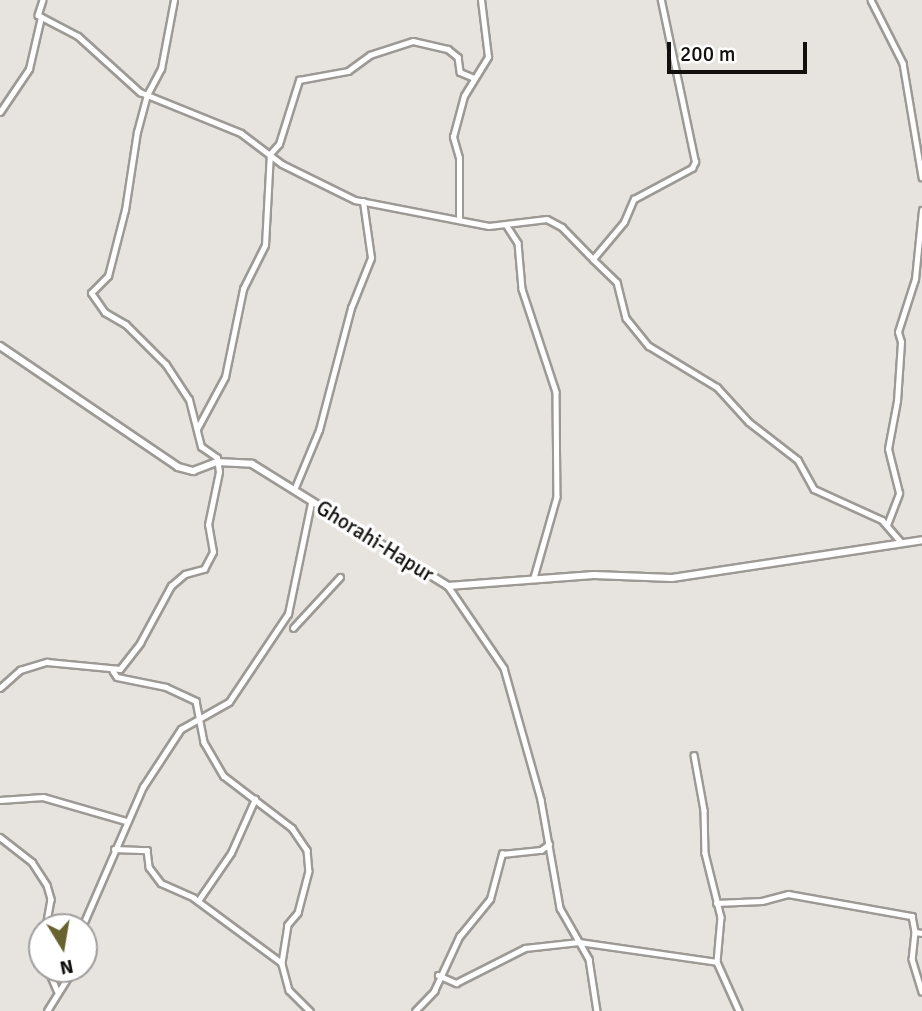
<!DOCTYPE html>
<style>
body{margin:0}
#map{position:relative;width:922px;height:1011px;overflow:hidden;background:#e7e3df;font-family:Signika,sans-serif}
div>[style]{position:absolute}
.roads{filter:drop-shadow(2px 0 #9d9995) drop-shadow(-2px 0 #9d9995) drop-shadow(0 2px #9d9995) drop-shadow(0 -2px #9d9995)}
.street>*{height:4.5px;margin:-2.25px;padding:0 2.25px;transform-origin:2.25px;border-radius:2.25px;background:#fff}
.secondary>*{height:6px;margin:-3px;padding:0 3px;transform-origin:3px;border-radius:3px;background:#fff}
span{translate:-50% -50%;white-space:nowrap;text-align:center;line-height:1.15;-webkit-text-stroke:7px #fff;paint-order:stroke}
.street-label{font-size:21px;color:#11100e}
.north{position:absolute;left:28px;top:913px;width:70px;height:70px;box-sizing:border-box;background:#fff;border:2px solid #a09f9f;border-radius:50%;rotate:169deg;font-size:19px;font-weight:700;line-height:28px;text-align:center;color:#11100e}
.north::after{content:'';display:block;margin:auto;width:24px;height:32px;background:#68622f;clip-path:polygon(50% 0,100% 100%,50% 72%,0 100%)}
.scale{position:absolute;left:667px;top:42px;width:140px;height:32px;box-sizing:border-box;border:4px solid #11100e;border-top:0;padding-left:9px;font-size:21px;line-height:24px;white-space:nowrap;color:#11100e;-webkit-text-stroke:5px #fff;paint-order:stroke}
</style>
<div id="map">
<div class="roads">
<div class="street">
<i style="left:43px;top:0;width:16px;rotate:108deg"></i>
<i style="left:38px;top:15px;width:45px;rotate:27.7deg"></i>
<i style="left:78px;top:36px;width:84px;rotate:42.1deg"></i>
<i style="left:140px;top:92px;width:109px;rotate:22.1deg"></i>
<i style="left:241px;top:133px;width:51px;rotate:37.1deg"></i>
<i style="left:282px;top:164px;width:81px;rotate:26.3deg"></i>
<i style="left:355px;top:200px;width:136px;rotate:11deg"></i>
<i style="left:489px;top:226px;width:58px;rotate:-6.9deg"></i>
<i style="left:547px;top:219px;width:17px;rotate:28deg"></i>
<i style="left:562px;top:227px;width:45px;rotate:45.9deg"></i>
<i style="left:593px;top:259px;width:48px;rotate:-50deg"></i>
<i style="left:624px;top:222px;width:25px;rotate:-67deg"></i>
<i style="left:634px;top:199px;width:66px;rotate:-28.1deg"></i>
<i style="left:692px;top:168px;width:7px;rotate:-63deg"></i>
<i style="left:695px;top:162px;width:166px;rotate:-101.9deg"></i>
<i style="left:871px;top:0;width:71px;rotate:63.1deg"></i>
<i style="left:903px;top:63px;width:116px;rotate:80.5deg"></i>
<i style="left:0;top:112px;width:52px;rotate:-56deg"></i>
<i style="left:29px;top:69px;width:53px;rotate:-77deg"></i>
<i style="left:459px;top:218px;width:60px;rotate:-90deg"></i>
<i style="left:459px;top:158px;width:22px;rotate:-106deg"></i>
<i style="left:453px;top:137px;width:42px;rotate:-75deg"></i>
<i style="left:464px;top:96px;width:46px;rotate:-58.4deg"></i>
<i style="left:488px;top:57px;width:57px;rotate:-97deg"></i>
<i style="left:507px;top:226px;width:20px;rotate:57deg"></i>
<i style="left:518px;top:243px;width:46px;rotate:85deg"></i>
<i style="left:522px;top:289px;width:108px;rotate:71.7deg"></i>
<i style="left:556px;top:392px;width:105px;rotate:89.5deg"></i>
<i style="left:557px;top:497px;width:84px;rotate:105.9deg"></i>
<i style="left:593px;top:259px;width:33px;rotate:44deg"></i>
<i style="left:617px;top:282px;width:37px;rotate:76deg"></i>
<i style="left:626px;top:318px;width:36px;rotate:51deg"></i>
<i style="left:649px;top:346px;width:79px;rotate:31.1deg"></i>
<i style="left:717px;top:387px;width:47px;rotate:47.6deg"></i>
<i style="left:749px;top:422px;width:62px;rotate:37.8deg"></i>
<i style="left:798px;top:460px;width:33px;rotate:61deg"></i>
<i style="left:814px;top:489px;width:75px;rotate:24.5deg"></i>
<i style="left:882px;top:520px;width:30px;rotate:49deg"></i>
<i style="left:197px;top:429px;width:59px;rotate:-61.7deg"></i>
<i style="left:225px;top:377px;width:90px;rotate:-78.4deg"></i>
<i style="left:243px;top:289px;width:49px;rotate:-63.4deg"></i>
<i style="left:265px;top:245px;width:91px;rotate:-86.9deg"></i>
<i style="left:270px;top:154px;width:13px;rotate:-48deg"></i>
<i style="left:279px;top:144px;width:67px;rotate:-72.6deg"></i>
<i style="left:299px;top:80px;width:50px;rotate:-10.4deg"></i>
<i style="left:348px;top:71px;width:27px;rotate:-36deg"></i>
<i style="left:370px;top:55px;width:45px;rotate:-18deg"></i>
<i style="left:413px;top:41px;width:36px;rotate:13deg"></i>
<i style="left:448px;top:49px;width:13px;rotate:39deg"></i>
<i style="left:458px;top:57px;width:15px;rotate:82deg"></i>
<i style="left:460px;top:72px;width:15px;rotate:23deg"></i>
<i style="left:294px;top:490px;width:65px;rotate:-67.4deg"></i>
<i style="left:319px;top:430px;width:126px;rotate:-75.3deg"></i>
<i style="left:351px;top:308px;width:54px;rotate:-68.2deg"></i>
<i style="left:371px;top:258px;width:57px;rotate:-98.1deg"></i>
<i style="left:887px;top:525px;width:34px;rotate:-69deg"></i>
<i style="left:899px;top:493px;width:45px;rotate:-104deg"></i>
<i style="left:888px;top:449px;width:49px;rotate:-79.4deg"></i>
<i style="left:897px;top:401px;width:59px;rotate:-86.1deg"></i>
<i style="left:901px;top:342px;width:10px;rotate:-107deg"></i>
<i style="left:898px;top:332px;width:56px;rotate:-72.2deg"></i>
<i style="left:915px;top:279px;width:69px;rotate:-84.2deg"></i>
<i style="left:448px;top:586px;width:99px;rotate:55.7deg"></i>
<i style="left:504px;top:668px;width:137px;rotate:74.3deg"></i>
<i style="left:541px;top:800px;width:110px;rotate:80deg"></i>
<i style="left:560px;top:908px;width:59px;rotate:60.4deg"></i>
<i style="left:589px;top:959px;width:53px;rotate:81.3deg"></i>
<i style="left:293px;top:628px;width:69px;rotate:-47.3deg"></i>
<i style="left:113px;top:671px;width:7px;rotate:56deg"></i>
<i style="left:117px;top:677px;width:50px;rotate:11.5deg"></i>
<i style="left:166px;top:687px;width:33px;rotate:25deg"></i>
<i style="left:196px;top:701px;width:42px;rotate:79deg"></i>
<i style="left:204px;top:742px;width:39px;rotate:60deg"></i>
<i style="left:224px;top:776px;width:86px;rotate:37.4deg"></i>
<i style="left:292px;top:828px;width:27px;rotate:56deg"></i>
<i style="left:307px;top:850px;width:21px;rotate:85deg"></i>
<i style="left:309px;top:871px;width:43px;rotate:104.7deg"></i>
<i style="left:298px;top:913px;width:16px;rotate:130deg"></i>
<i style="left:288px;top:925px;width:39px;rotate:99deg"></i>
<i style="left:282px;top:964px;width:27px;rotate:75deg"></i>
<i style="left:289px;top:990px;width:30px;rotate:45deg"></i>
<i style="left:0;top:688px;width:27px;rotate:-42deg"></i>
<i style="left:20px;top:670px;width:28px;rotate:-17deg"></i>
<i style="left:47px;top:662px;width:73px;rotate:5.5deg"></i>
<i style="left:120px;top:669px;width:33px;rotate:-52deg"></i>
<i style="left:140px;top:643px;width:65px;rotate:-61.5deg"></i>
<i style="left:171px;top:586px;width:18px;rotate:-41deg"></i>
<i style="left:185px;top:574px;width:20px;rotate:-15deg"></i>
<i style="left:204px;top:569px;width:19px;rotate:-62deg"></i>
<i style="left:213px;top:552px;width:27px;rotate:-100deg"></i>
<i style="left:208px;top:525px;width:54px;rotate:-78.3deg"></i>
<i style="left:219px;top:472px;width:14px;rotate:-98deg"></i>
<i style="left:217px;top:458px;width:19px;rotate:-145deg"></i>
<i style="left:201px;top:447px;width:49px;rotate:-104.3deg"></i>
<i style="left:189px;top:400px;width:42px;rotate:-123.3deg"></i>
<i style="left:166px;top:365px;width:57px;rotate:-135deg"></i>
<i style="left:126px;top:325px;width:24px;rotate:-150deg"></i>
<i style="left:105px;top:313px;width:24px;rotate:-125deg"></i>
<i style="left:91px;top:293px;width:24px;rotate:-45deg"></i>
<i style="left:108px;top:276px;width:68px;rotate:-75.6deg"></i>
<i style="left:125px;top:210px;width:79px;rotate:-81.3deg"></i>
<i style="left:137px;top:132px;width:38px;rotate:-75deg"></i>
<i style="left:147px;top:95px;width:30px;rotate:-62deg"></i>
<i style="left:161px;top:69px;width:70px;rotate:-79.3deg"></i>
<i style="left:694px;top:755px;width:56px;rotate:79.7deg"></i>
<i style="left:704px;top:810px;width:43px;rotate:88.7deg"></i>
<i style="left:705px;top:853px;width:66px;rotate:76deg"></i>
<i style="left:721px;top:917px;width:45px;rotate:95.1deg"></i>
<i style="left:717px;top:962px;width:54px;rotate:65.8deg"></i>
<i style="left:0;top:800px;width:43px;rotate:-4deg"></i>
<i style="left:43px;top:797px;width:86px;rotate:16.1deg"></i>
<i style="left:0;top:837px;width:41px;rotate:38deg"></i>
<i style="left:32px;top:862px;width:27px;rotate:57deg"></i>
<i style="left:47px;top:885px;width:15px;rotate:74deg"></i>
<i style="left:51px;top:899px;width:28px;rotate:100deg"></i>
<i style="left:114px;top:849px;width:33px;rotate:2deg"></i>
<i style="left:147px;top:850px;width:17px;rotate:83deg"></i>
<i style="left:149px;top:867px;width:20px;rotate:53deg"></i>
<i style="left:161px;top:883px;width:36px;rotate:24deg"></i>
<i style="left:194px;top:898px;width:109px;rotate:36.5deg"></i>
<i style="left:198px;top:901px;width:58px;rotate:-55.5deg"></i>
<i style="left:231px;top:853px;width:59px;rotate:-66deg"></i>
<i style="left:716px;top:903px;width:46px;rotate:-2.5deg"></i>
<i style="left:762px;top:901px;width:27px;rotate:-15deg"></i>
<i style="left:788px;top:894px;width:126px;rotate:10.1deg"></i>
<i style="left:912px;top:916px;width:16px;rotate:79deg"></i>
<i style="left:915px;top:932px;width:7px;rotate:8deg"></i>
<i style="left:82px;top:927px;width:153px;rotate:-66.5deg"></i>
<i style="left:143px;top:787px;width:69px;rotate:-56.8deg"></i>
<i style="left:181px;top:729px;width:55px;rotate:-29.4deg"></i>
<i style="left:229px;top:702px;width:106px;rotate:-56.2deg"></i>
<i style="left:288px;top:614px;width:113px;rotate:-78.3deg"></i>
<i style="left:915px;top:932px;width:27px;rotate:96deg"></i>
<i style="left:912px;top:959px;width:34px;rotate:73deg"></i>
<i style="left:42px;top:939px;width:15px;rotate:113deg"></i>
<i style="left:36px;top:953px;width:12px;rotate:59deg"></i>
<i style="left:48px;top:969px;width:23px;rotate:67deg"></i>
<i style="left:438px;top:975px;width:20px;rotate:24deg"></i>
<i style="left:456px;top:983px;width:77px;rotate:-26.9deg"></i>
<i style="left:525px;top:948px;width:54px;rotate:-6.3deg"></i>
<i style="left:579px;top:942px;width:139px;rotate:8.2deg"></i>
<i style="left:47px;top:1011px;width:49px;rotate:-58.2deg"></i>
<i style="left:415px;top:1011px;width:28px;rotate:-46deg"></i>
<i style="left:434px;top:991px;width:60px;rotate:-65.2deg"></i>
<i style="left:459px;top:937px;width:49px;rotate:-50.8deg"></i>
<i style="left:490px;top:899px;width:47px;rotate:-75.1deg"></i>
<i style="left:502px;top:854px;width:39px;rotate:-6deg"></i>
<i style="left:541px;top:850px;width:10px;rotate:-37deg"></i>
</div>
<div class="secondary">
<i style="left:0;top:346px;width:215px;rotate:34.2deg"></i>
<i style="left:178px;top:467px;width:16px;rotate:15deg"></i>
<i style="left:193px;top:471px;width:26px;rotate:-21deg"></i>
<i style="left:217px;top:462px;width:35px;rotate:3deg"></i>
<i style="left:252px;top:464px;width:231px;rotate:31.9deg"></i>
<i style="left:448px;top:586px;width:146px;rotate:-4.3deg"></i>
<i style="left:594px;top:575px;width:78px;rotate:2.2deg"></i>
<i style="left:672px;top:578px;width:253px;rotate:-8.6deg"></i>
</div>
</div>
<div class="street-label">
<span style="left:375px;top:541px;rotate:32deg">Ghorahi-Hapur</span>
</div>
<div class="north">N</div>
<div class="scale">200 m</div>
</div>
